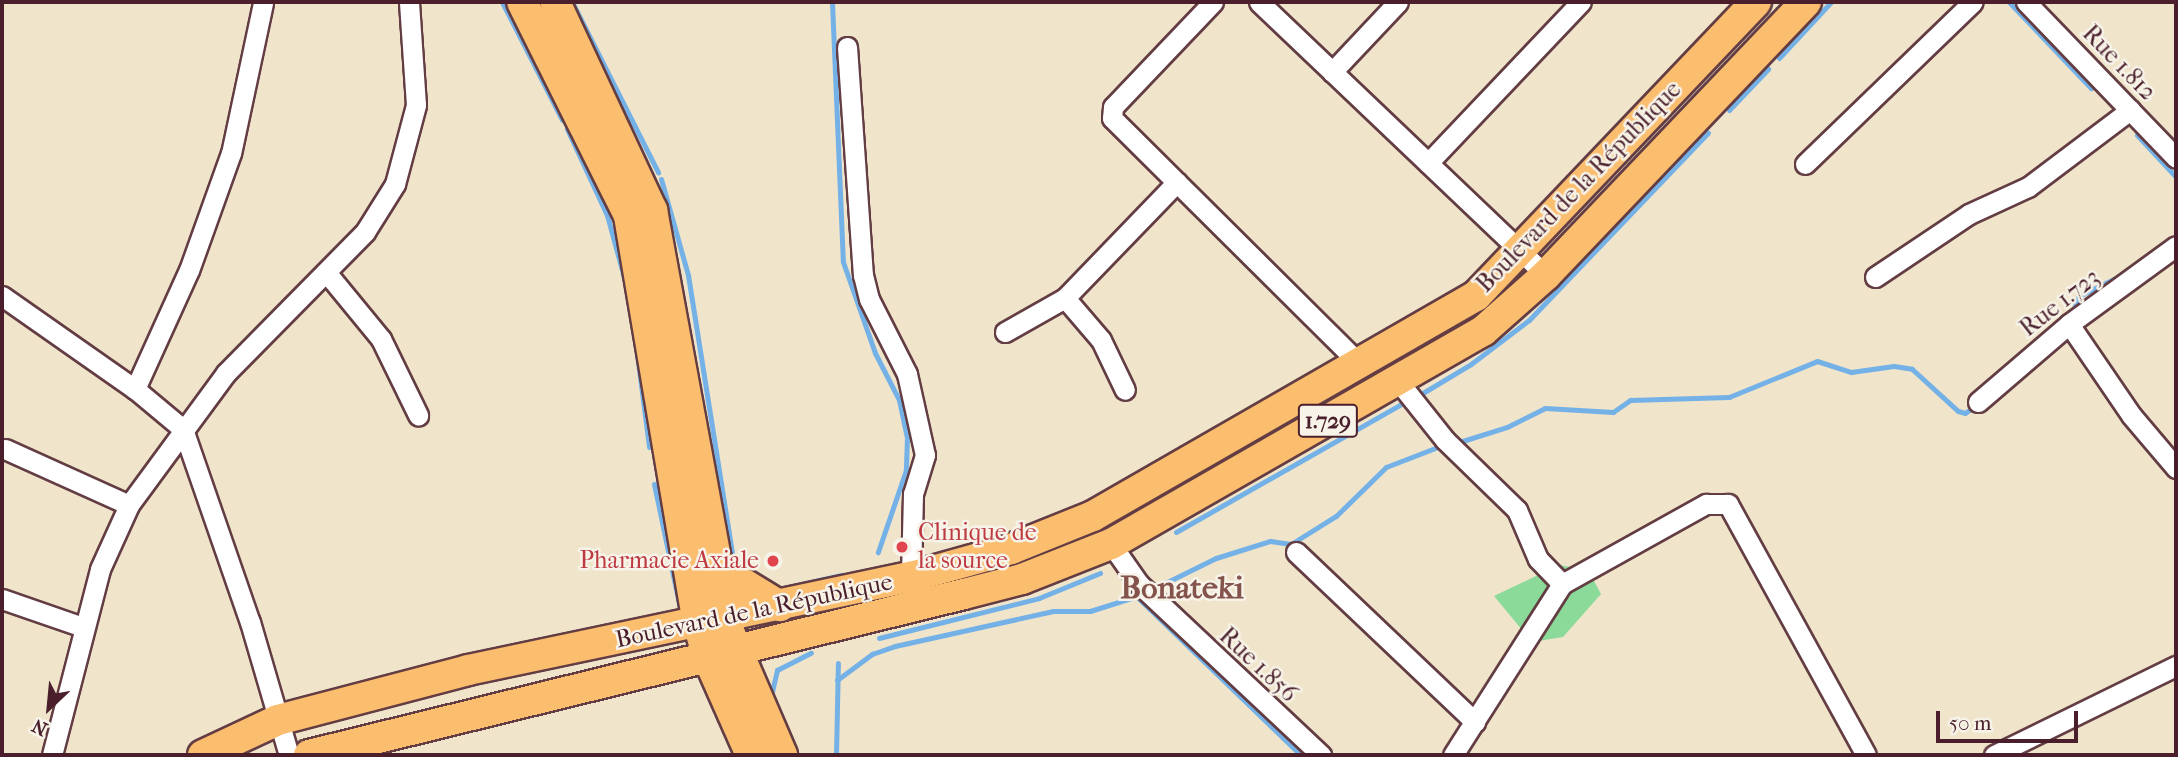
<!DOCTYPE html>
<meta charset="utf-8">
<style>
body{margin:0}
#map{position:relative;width:2178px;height:757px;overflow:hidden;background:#f0e5cb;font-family:"IM FELL French Canon",serif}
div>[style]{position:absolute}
.green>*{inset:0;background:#8bda99}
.stream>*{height:5px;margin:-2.5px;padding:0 2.5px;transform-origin:2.5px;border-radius:2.5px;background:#74b1e7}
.roads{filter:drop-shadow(2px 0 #633d43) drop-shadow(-2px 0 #633d43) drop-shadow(0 2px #633d43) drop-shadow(0 -2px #633d43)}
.street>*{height:19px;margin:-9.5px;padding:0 9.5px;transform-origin:9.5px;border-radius:9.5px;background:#fff}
.primary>*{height:30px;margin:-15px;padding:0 15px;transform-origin:15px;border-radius:15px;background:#fbbd6e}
.dots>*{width:19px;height:19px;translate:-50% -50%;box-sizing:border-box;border:4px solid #f7f3e8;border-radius:50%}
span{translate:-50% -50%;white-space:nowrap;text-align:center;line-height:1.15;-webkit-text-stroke:5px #f7f3e8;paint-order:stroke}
.shield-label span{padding:2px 5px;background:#f7f3e8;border:2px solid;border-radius:5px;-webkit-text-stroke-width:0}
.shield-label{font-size:23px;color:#4a1f2b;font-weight:700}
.street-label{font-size:24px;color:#4a1f2b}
.health-label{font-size:24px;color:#be3a42}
.left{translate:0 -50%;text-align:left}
.right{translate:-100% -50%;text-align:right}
.district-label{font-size:32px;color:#84534b;font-weight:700}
.frame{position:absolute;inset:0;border:4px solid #4a1f2b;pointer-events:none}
.north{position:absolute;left:14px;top:673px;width:70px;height:70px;-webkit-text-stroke:5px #f7f3e8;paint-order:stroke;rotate:206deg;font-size:19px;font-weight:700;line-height:28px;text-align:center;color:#4a1f2b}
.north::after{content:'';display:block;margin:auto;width:24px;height:32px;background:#4a1f2b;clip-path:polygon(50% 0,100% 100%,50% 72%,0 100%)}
.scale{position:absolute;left:1936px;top:711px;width:142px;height:32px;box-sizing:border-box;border:4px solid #4a1f2b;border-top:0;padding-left:9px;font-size:21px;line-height:24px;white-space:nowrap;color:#4a1f2b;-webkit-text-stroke:5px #f7f3e8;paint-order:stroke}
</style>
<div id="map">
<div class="green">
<i style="clip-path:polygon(1559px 565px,1588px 570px,1601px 594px,1563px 637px,1532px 642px,1494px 596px)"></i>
</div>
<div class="stream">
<i style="left:502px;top:2px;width:132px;rotate:63deg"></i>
<i style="left:572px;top:2px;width:191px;rotate:63.2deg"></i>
<i style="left:832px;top:2px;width:260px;rotate:87.6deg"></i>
<i style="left:843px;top:262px;width:96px;rotate:70.6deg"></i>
<i style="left:875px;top:353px;width:53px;rotate:62.9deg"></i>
<i style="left:899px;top:400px;width:38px;rotate:78deg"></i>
<i style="left:907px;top:437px;width:33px;rotate:92deg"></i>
<i style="left:906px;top:470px;width:87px;rotate:108.9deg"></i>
<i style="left:2009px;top:2px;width:119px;rotate:46.4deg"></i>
<i style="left:1779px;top:58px;width:76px;rotate:-47.1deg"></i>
<i style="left:1729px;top:110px;width:57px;rotate:-46.4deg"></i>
<i style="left:567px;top:129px;width:95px;rotate:65.1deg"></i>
<i style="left:607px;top:215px;width:73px;rotate:74.8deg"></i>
<i style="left:2137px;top:135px;width:57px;rotate:47.1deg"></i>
<i style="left:661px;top:179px;width:100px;rotate:74.3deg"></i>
<i style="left:688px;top:275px;width:293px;rotate:81deg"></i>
<i style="left:2072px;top:313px;width:18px;rotate:-68deg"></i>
<i style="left:2079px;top:296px;width:46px;rotate:-26deg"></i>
<i style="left:634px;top:331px;width:117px;rotate:82.6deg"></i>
<i style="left:1416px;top:397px;width:64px;rotate:-31deg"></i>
<i style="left:1471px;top:364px;width:73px;rotate:-37.2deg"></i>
<i style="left:1529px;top:320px;width:259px;rotate:-46.3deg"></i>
<i style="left:1456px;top:443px;width:53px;rotate:-17.4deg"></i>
<i style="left:1507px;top:427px;width:42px;rotate:-26.6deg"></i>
<i style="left:1545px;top:408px;width:68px;rotate:3.4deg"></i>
<i style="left:1613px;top:412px;width:21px;rotate:-35deg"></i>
<i style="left:1630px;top:400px;width:99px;rotate:-1.7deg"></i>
<i style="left:1729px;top:397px;width:95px;rotate:-22.2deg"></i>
<i style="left:1817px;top:361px;width:36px;rotate:18deg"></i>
<i style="left:1851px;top:372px;width:43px;rotate:-7.9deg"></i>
<i style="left:1894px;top:366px;width:18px;rotate:9deg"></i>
<i style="left:1912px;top:369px;width:62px;rotate:42.4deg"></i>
<i style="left:1958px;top:411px;width:7px;rotate:16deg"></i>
<i style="left:1965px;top:413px;width:12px;rotate:-35deg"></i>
<i style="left:654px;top:484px;width:127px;rotate:78.2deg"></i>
<i style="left:1176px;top:532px;width:266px;rotate:-29.6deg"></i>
<i style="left:1153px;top:589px;width:70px;rotate:-26.2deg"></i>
<i style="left:1216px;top:558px;width:57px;rotate:-17.5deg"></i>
<i style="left:1270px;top:541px;width:21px;rotate:8deg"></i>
<i style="left:1291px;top:544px;width:53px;rotate:-31.9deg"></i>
<i style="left:1336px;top:516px;width:70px;rotate:-44.4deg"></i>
<i style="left:1386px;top:467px;width:61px;rotate:-21.1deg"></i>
<i style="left:775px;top:590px;width:68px;rotate:-12.8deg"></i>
<i style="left:1132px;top:592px;width:235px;rotate:44deg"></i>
<i style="left:879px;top:638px;width:165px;rotate:-14deg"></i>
<i style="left:1039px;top:598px;width:66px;rotate:-22.3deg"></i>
<i style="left:837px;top:680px;width:44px;rotate:-36.6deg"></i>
<i style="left:872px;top:654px;width:24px;rotate:-19deg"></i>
<i style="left:895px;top:646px;width:162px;rotate:-12.5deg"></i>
<i style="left:1053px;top:611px;width:37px"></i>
<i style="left:1090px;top:611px;width:57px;rotate:-17.5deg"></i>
<i style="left:771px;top:696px;width:27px;rotate:-77deg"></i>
<i style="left:777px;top:670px;width:38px;rotate:-27deg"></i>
<i style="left:836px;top:755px;width:92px;rotate:-88.8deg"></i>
</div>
<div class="roads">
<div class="street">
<i style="left:1213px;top:2px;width:145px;rotate:133.6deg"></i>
<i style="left:1113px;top:107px;width:11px;rotate:95deg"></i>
<i style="left:1112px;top:118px;width:351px;rotate:44.8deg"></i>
<i style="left:1259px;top:2px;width:396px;rotate:43.6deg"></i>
<i style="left:2026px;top:2px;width:216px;rotate:46.1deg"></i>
<i style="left:263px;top:3px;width:153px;rotate:102deg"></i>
<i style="left:231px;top:153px;width:124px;rotate:109.7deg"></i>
<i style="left:189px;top:270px;width:131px;rotate:114.4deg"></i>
<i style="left:135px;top:389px;width:62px;rotate:39.8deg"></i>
<i style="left:183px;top:429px;width:204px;rotate:70.9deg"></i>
<i style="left:250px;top:622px;width:139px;rotate:73.7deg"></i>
<i style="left:847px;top:47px;width:229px;rotate:86deg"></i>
<i style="left:863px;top:275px;width:25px;rotate:76deg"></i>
<i style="left:869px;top:299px;width:84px;rotate:63.1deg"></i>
<i style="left:907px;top:374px;width:83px;rotate:77.5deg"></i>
<i style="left:925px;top:455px;width:41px;rotate:107.1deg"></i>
<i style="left:913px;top:494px;width:83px;rotate:91.4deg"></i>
<i style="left:1332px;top:72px;width:96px;rotate:-46.7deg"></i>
<i style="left:1428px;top:163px;width:222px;rotate:-46.5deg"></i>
<i style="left:1805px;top:164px;width:233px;rotate:-44deg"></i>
<i style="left:326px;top:272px;width:87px;rotate:50.6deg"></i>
<i style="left:381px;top:339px;width:85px;rotate:64deg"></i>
<i style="left:1875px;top:277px;width:113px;rotate:-33.8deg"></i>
<i style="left:1969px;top:214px;width:65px;rotate:-24.6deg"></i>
<i style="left:2028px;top:187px;width:128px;rotate:-37deg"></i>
<i style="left:2px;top:296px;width:162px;rotate:35deg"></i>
<i style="left:1065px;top:298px;width:55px;rotate:49.4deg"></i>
<i style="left:1101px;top:340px;width:55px;rotate:64.4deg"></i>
<i style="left:2069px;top:324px;width:110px;rotate:55.7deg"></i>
<i style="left:2131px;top:415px;width:70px;rotate:49.7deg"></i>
<i style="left:1005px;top:332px;width:69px;rotate:-29.5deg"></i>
<i style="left:1065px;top:298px;width:161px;rotate:-46deg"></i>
<i style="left:1398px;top:381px;width:75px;rotate:51.5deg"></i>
<i style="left:1445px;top:440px;width:100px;rotate:44.2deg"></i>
<i style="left:1517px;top:510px;width:53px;rotate:66.8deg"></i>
<i style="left:1538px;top:559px;width:35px;rotate:46deg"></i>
<i style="left:1978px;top:402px;width:120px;rotate:-40.6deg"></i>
<i style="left:2069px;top:324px;width:132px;rotate:-36.1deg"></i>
<i style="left:5px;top:449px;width:136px;rotate:24.3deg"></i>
<i style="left:1111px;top:544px;width:49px;rotate:55deg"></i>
<i style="left:1139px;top:584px;width:250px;rotate:43.2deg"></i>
<i style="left:1296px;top:552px;width:247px;rotate:43.5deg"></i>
<i style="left:1562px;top:584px;width:165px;rotate:-29.1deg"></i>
<i style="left:1706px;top:504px;width:22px"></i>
<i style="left:1728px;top:504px;width:286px;rotate:61.2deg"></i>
<i style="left:2px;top:599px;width:86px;rotate:19.1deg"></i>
<i style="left:52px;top:755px;width:192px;rotate:-75.5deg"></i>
<i style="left:100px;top:569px;width:70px;rotate:-65.6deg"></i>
<i style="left:129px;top:505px;width:164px;rotate:-53.7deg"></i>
<i style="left:226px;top:373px;width:198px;rotate:-45.4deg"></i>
<i style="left:365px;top:232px;width:57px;rotate:-58deg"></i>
<i style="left:395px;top:184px;width:82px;rotate:-75.1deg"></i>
<i style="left:416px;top:105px;width:103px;rotate:-93.9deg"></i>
<i style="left:1453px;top:755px;width:203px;rotate:-57.5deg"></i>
<i style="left:1994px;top:755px;width:203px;rotate:-26.1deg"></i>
</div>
<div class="primary">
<i style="left:522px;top:2px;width:239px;rotate:63.4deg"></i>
<i style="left:629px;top:216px;width:413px;rotate:80.4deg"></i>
<i style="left:698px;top:623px;width:36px;rotate:74deg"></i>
<i style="left:708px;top:658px;width:106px;rotate:66.1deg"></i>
<i style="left:555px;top:2px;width:230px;rotate:65deg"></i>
<i style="left:652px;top:210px;width:431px;rotate:79.6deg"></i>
<i style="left:730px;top:634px;width:132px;rotate:66.7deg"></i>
<i style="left:718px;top:568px;width:73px;rotate:31.5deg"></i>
<i style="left:203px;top:755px;width:83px;rotate:-25deg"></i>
<i style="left:278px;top:720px;width:196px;rotate:-14.7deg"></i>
<i style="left:468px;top:670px;width:453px;rotate:-11.9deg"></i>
<i style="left:911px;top:577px;width:104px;rotate:-15.6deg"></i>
<i style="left:1011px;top:549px;width:88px;rotate:-21.9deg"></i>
<i style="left:1093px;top:516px;width:442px;rotate:-29.9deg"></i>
<i style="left:1476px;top:296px;width:406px;rotate:-46.4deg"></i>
<i style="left:309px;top:755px;width:674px;rotate:-13.81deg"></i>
<i style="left:964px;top:594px;width:60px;rotate:-14.5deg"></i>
<i style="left:1022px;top:579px;width:96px;rotate:-21.5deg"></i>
<i style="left:1111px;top:544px;width:429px;rotate:-29.8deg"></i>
<i style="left:1483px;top:331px;width:84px;rotate:-41.6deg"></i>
<i style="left:1546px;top:275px;width:377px;rotate:-46.4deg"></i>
</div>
</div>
<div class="dots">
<i style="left:902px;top:547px;background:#e0444e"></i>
<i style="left:773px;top:561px;background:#e0444e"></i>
</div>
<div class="shield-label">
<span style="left:1328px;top:421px">1.729</span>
</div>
<div class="street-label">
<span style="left:2119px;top:63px;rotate:46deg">Rue 1.812</span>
<span style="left:1579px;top:187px;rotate:-46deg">Boulevard de la République</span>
<span style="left:2060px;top:303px;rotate:-38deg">Rue 1.723</span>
<span style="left:754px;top:611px;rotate:-12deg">Boulevard de la République</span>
<span style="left:1258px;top:665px;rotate:43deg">Rue 1.856</span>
</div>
<div class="health-label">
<span class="left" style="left:918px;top:547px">Clinique de<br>la source</span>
<span class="right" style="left:759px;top:561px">Pharmacie Axiale</span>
</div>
<div class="district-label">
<span style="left:1182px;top:588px">Bonateki</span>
</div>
<div class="frame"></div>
<div class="north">N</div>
<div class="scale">50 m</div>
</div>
